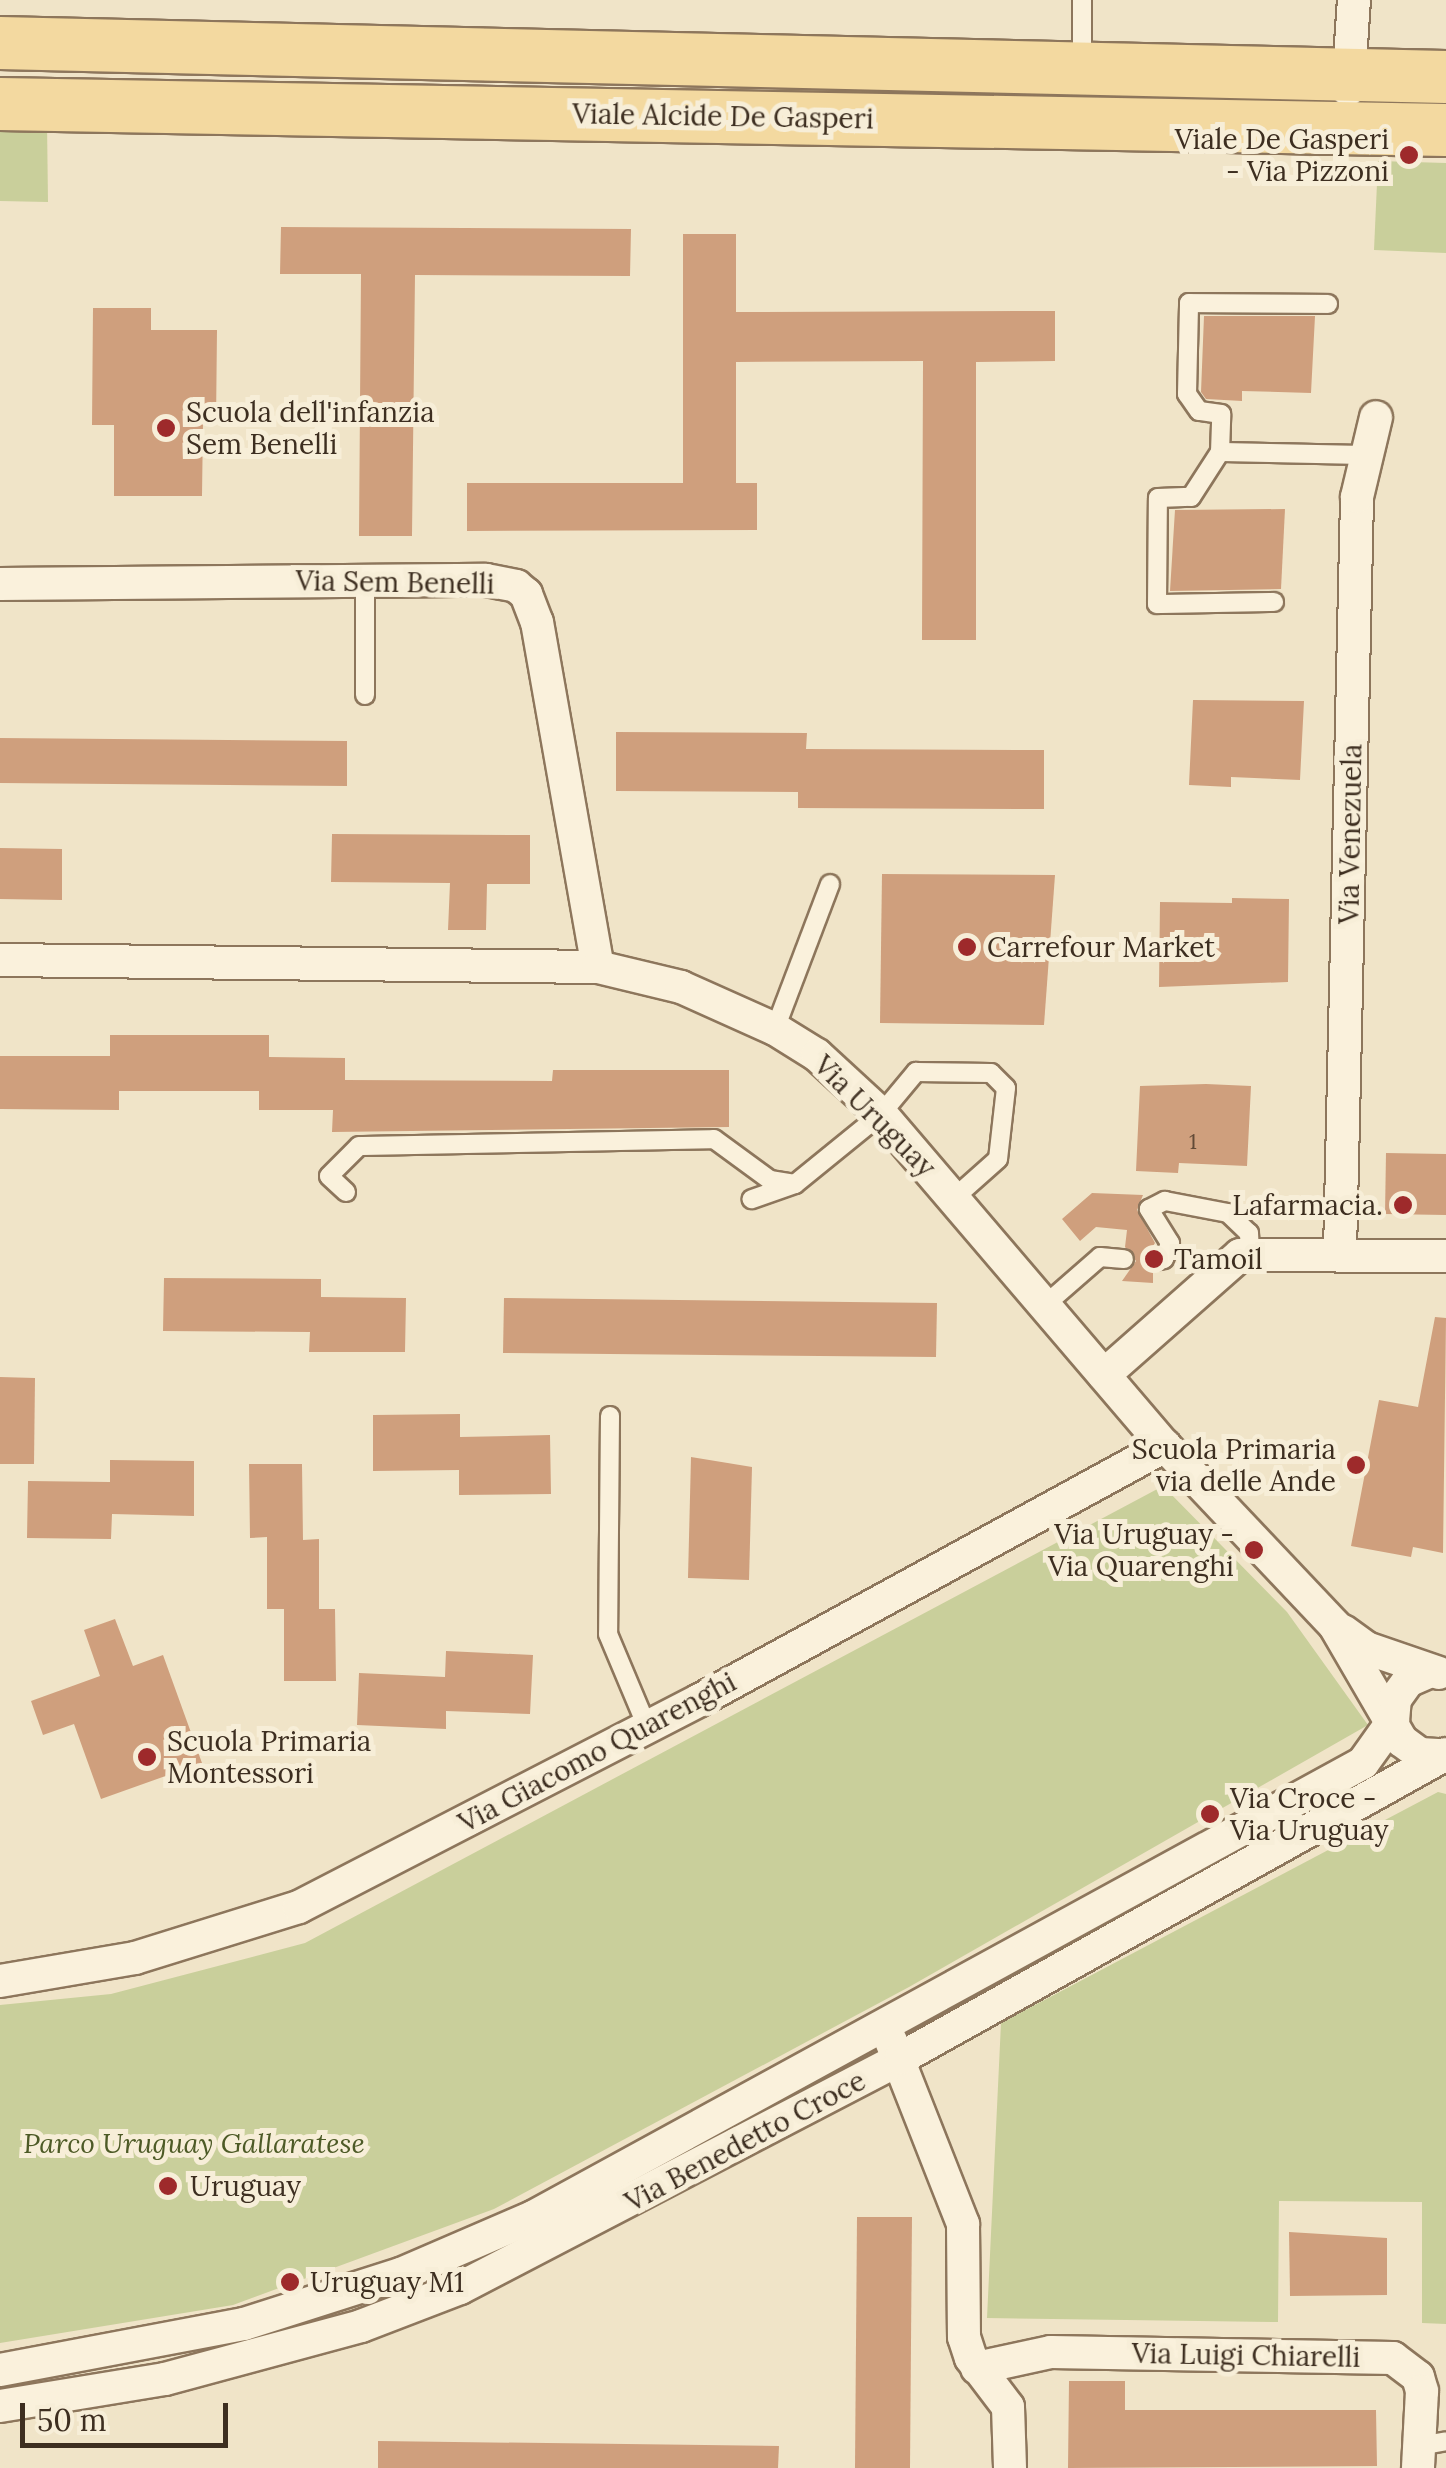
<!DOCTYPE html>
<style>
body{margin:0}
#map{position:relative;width:1446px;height:2468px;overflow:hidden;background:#f0e4c8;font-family:Lora,serif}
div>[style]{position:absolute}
.green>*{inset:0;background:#c9cf9b}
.building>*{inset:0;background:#cf9f7d}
.roads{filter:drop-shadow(2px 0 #8d765c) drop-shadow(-2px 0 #8d765c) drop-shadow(0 2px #8d765c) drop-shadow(0 -2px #8d765c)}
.lane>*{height:18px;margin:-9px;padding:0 9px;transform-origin:9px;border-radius:9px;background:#faf1dc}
.street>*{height:32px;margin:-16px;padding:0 16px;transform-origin:16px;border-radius:16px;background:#faf1dc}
.primary>*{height:52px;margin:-26px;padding:0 26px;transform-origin:26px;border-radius:26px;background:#f3d9a0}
.dots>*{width:28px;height:28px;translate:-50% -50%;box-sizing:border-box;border:5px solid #f7eed8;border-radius:50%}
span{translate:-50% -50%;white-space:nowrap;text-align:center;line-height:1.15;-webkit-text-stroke:10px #f7eed8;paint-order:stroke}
.number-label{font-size:22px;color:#624a37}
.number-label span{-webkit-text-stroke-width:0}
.street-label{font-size:28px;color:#3d2e20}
.poi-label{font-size:28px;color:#3d2e20}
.right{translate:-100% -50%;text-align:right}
.left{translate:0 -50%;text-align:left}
.park-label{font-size:28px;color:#4d5a26;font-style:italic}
.scale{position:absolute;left:20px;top:2403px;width:208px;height:45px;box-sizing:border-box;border:5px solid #3d2e20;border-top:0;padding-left:12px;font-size:30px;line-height:35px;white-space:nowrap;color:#3d2e20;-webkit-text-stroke:8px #f7eed8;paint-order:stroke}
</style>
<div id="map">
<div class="green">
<i style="clip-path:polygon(0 122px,47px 122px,48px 202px,0 201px)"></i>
<i style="clip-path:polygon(1378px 161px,1446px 163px,1446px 253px,1374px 250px)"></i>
<i style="clip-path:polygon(1163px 1486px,1287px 1612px,1368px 1725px,909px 1987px,494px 2209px,233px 2305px,0 2343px,0 2005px,111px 1994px,305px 1943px)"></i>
<i style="clip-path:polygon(1438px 1792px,1446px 1794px,1446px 2324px,1422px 2323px,1422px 2202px,1279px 2201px,1278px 2322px,987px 2318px,1001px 2023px)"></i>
</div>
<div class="building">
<i style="clip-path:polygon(281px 227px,631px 229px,630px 276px,415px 275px,412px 536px,359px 536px,361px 274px,280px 274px)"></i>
<i style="clip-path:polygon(683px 234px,736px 234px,736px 312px,1055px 311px,1055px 361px,976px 362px,976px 640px,922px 640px,923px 361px,736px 362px,736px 483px,757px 483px,757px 530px,467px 531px,467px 483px,683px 483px)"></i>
<i style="clip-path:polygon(93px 308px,151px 308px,151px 330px,217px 330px,216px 423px,203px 423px,202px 496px,114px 496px,114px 425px,92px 425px)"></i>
<i style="clip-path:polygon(1204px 316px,1315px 316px,1311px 393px,1242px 391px,1242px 401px,1206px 399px,1201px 392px)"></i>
<i style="clip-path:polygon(1285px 509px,1281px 589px,1170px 591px,1175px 510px)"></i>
<i style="clip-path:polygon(1193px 700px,1304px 701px,1300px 780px,1231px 777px,1231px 787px,1189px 785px)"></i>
<i style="clip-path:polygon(616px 732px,807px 733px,806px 749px,1044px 750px,1044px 809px,798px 808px,798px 792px,616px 791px)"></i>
<i style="clip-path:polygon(0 738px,347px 741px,347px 786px,0 783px)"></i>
<i style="clip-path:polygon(332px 834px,530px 835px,530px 884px,487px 884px,486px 930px,448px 930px,450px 883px,331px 882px)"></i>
<i style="clip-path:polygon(0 848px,62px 849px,62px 900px,0 899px)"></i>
<i style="clip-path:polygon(882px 874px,1055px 875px,1044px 1025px,880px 1023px)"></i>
<i style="clip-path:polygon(1232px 898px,1289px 899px,1288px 982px,1159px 987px,1160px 902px,1232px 903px)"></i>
<i style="clip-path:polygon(110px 1035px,269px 1035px,269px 1057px,345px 1058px,345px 1080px,552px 1081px,553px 1070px,729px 1070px,729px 1127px,332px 1132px,333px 1110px,259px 1110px,259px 1091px,119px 1091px,119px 1110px,0 1109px,0 1056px,110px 1056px)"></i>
<i style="clip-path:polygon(1206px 1084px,1251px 1086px,1247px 1166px,1179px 1163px,1178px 1173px,1136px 1171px,1140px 1086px)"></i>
<i style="clip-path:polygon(1386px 1153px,1446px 1154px,1446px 1215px,1385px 1214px)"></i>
<i style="clip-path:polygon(1092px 1193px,1143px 1195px,1137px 1210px,1155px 1243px,1142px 1262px,1153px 1273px,1153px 1283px,1122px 1281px,1136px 1261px,1125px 1247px,1127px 1230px,1096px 1227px,1080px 1241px,1062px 1219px)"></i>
<i style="clip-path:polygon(164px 1278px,321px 1279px,321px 1297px,406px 1298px,405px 1352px,309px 1352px,310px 1332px,163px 1331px)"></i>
<i style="clip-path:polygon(504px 1298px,937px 1303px,936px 1357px,503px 1353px)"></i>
<i style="clip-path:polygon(1435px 1317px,1446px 1318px,1443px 1553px,1413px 1547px,1411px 1557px,1351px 1546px,1379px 1400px,1418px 1407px)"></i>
<i style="clip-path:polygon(0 1377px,35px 1378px,34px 1464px,0 1464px)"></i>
<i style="clip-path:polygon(460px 1414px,460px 1437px,550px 1435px,551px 1494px,459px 1495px,459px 1470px,373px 1471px,373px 1415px)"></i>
<i style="clip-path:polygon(691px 1457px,752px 1467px,749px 1580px,688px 1578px)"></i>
<i style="clip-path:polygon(110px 1460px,194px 1461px,194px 1516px,112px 1514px,111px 1539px,27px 1538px,28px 1481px,110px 1482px)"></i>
<i style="clip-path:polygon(249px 1464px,302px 1464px,303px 1540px,319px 1539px,319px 1609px,335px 1609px,336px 1681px,284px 1681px,284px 1609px,267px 1609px,267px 1537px,250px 1538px)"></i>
<i style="clip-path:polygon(115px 1619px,133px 1666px,163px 1655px,202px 1763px,101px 1799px,74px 1724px,43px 1735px,31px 1701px,100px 1676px,84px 1630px)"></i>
<i style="clip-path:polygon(446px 1651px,533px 1655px,530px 1714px,446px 1711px,446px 1729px,357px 1725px,359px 1673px,445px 1677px)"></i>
<i style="clip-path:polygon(857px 2217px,912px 2217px,910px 2468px,855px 2468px)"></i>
<i style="clip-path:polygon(1289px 2232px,1387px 2238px,1387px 2295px,1290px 2296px)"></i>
<i style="clip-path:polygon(1069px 2381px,1125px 2381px,1125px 2410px,1376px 2410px,1377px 2466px,1068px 2468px)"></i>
<i style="clip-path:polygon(378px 2441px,779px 2446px,778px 2468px,378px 2468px)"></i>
</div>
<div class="roads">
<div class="lane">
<i style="left:1082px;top:0;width:63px;rotate:90deg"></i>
<i style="left:1220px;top:452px;width:146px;rotate:1.2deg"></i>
<i style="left:1274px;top:602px;width:117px;rotate:179deg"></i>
<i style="left:1157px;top:604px;width:106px;rotate:-89.5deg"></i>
<i style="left:1158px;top:498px;width:33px;rotate:-2deg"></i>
<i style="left:1191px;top:497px;width:54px;rotate:-57.2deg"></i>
<i style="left:1220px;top:452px;width:38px;rotate:-88deg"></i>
<i style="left:1221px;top:414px;width:22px;rotate:-172deg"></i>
<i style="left:1199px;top:411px;width:21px;rotate:-125deg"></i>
<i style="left:1187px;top:394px;width:91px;rotate:-88.7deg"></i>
<i style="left:1189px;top:303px;width:139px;rotate:0.4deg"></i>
<i style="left:365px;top:695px;width:115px;rotate:-90deg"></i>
<i style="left:775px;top:1029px;width:155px;rotate:-69.2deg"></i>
<i style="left:795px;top:1184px;width:111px;rotate:-39.1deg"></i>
<i style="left:881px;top:1114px;width:55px;rotate:-50.2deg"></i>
<i style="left:916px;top:1072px;width:75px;rotate:0.8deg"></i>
<i style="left:991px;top:1073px;width:21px;rotate:45deg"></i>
<i style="left:1006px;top:1088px;width:71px;rotate:96.4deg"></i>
<i style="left:998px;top:1159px;width:59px;rotate:138.4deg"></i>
<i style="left:346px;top:1192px;width:23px;rotate:-137deg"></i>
<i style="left:329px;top:1176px;width:42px;rotate:-45deg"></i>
<i style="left:359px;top:1146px;width:355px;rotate:-1.1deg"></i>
<i style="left:714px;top:1139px;width:69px;rotate:36.2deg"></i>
<i style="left:770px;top:1180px;width:25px;rotate:9deg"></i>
<i style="left:795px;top:1184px;width:46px;rotate:160.8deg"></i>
<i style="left:1154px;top:1261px;width:10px;rotate:-11deg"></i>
<i style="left:1164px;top:1259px;width:17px;rotate:-69deg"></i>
<i style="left:1170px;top:1243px;width:40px;rotate:-122deg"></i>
<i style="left:1149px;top:1209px;width:18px;rotate:-27deg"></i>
<i style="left:1165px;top:1201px;width:64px;rotate:10.8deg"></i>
<i style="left:1228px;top:1213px;width:29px;rotate:44deg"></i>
<i style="left:1249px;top:1233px;width:20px;rotate:87deg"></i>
<i style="left:1045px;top:1305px;width:73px;rotate:-41.1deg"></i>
<i style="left:1100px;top:1257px;width:24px;rotate:5deg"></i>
<i style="left:610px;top:1416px;width:218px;rotate:90.5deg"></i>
<i style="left:608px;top:1634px;width:101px;rotate:67.2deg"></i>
<i style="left:1419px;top:2446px;width:27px;rotate:-10deg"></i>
</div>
<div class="street">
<i style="left:1348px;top:90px;width:90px;rotate:-86.2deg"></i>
<i style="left:0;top:584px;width:486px;rotate:-0.5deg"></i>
<i style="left:486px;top:580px;width:31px;rotate:11deg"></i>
<i style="left:516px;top:586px;width:13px;rotate:39deg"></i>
<i style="left:526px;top:594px;width:30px;rotate:69deg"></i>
<i style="left:537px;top:622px;width:350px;rotate:80deg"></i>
<i style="left:0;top:960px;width:598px;rotate:0.67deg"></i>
<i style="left:598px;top:967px;width:85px;rotate:13.5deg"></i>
<i style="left:681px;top:987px;width:103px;rotate:24.1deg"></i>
<i style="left:775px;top:1029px;width:49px;rotate:31.8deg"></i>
<i style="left:817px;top:1055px;width:87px;rotate:42.7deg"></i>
<i style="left:881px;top:1114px;width:437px;rotate:49.5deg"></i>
<i style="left:1165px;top:1446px;width:248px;rotate:46.6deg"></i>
<i style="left:1335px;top:1626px;width:133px;rotate:59.8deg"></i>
<i style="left:1402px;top:1741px;width:22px;rotate:36deg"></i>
<i style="left:1420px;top:1754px;width:22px;rotate:3deg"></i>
<i style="left:1340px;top:1253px;width:756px;rotate:-88.71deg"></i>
<i style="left:1357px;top:497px;width:82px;rotate:-76.6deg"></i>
<i style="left:1104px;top:1375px;width:181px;rotate:-41.4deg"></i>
<i style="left:1240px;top:1255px;width:206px;rotate:0.3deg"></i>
<i style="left:1343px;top:1631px;width:29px;rotate:36deg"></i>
<i style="left:1366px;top:1648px;width:77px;rotate:18.9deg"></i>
<i style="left:0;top:1981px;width:137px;rotate:-9.7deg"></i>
<i style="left:135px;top:1958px;width:172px;rotate:-17.3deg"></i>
<i style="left:299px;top:1907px;width:451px;rotate:-27.3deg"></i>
<i style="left:700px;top:1700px;width:530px;rotate:-28.64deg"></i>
<i style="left:891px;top:2041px;width:197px;rotate:68.5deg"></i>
<i style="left:963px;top:2224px;width:113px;rotate:89.5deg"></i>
<i style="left:964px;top:2337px;width:22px;rotate:72deg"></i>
<i style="left:971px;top:2358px;width:61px;rotate:52.9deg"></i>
<i style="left:1008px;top:2407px;width:61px;rotate:88.1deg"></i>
<i style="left:977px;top:2368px;width:76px;rotate:-12.2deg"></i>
<i style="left:1051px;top:2352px;width:342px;rotate:1deg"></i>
<i style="left:1393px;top:2358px;width:31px;rotate:37deg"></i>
<i style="left:1418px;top:2377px;width:15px;rotate:74deg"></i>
<i style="left:1422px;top:2391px;width:77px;rotate:93deg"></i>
<i style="left:0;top:2370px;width:248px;rotate:-10.7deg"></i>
<i style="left:244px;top:2324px;width:165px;rotate:-17.7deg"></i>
<i style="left:401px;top:2274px;width:144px;rotate:-23.4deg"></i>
<i style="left:533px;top:2217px;width:946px;rotate:-28.68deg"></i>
<i style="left:1363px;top:1763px;width:52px;rotate:-54.5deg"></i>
<i style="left:1393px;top:1721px;width:22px;rotate:-85deg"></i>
<i style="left:1395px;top:1699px;width:22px;rotate:-54deg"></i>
<i style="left:1408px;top:1681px;width:22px;rotate:-24deg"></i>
<i style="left:0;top:2406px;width:167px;rotate:-9.3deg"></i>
<i style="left:165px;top:2379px;width:203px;rotate:-15.1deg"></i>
<i style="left:361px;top:2326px;width:106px;rotate:-21deg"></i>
<i style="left:460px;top:2288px;width:497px;rotate:-27.5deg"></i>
<i style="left:901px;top:2058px;width:624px;rotate:-29.15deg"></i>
</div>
<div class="primary">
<i style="left:0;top:43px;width:1446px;rotate:1.35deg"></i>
<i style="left:0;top:104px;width:1446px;rotate:1.03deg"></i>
</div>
</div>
<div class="dots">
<i style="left:1409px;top:155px;background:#9e2a2b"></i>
<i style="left:166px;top:428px;background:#9e2a2b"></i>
<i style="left:967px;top:947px;background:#9e2a2b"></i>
<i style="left:1403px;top:1205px;background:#9e2a2b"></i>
<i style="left:1154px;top:1259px;background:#9e2a2b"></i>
<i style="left:1356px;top:1465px;background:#9e2a2b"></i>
<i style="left:1254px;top:1550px;background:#9e2a2b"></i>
<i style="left:147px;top:1757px;background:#9e2a2b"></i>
<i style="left:1210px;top:1814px;background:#9e2a2b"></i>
<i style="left:168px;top:2186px;background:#9e2a2b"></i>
<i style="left:290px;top:2282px;background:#9e2a2b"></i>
</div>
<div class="number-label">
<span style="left:1193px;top:1142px">1</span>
</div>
<div class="street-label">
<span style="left:723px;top:116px;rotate:1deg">Viale Alcide De Gasperi</span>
<span style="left:395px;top:582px;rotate:1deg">Via Sem Benelli</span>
<span style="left:1350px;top:834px;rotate:-89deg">Via Venezuela</span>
<span style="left:875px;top:1116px;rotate:45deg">Via Uruguay</span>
<span style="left:597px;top:1752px;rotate:-28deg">Via Giacomo Quarenghi</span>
<span style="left:745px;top:2141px;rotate:-28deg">Via Benedetto Croce</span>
<span style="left:1246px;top:2355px;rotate:1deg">Via Luigi Chiarelli</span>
</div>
<div class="poi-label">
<span class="right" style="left:1389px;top:155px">Viale De Gasperi<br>- Via Pizzoni</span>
<span class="left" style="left:186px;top:428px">Scuola dell'infanzia<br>Sem Benelli</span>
<span class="left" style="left:987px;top:947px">Carrefour Market</span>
<span class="right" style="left:1383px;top:1205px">Lafarmacia.</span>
<span class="left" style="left:1174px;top:1259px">Tamoil</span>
<span class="right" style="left:1336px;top:1465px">Scuola Primaria<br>via delle Ande</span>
<span class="right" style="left:1234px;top:1550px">Via Uruguay -<br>Via Quarenghi</span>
<span class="left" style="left:167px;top:1757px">Scuola Primaria<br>Montessori</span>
<span class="left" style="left:1230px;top:1814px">Via Croce -<br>Via Uruguay</span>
<span class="left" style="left:190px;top:2186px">Uruguay</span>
<span class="left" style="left:310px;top:2282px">Uruguay M1</span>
</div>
<div class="park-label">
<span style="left:194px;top:2143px">Parco Uruguay Gallaratese</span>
</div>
<div class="scale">50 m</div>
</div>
